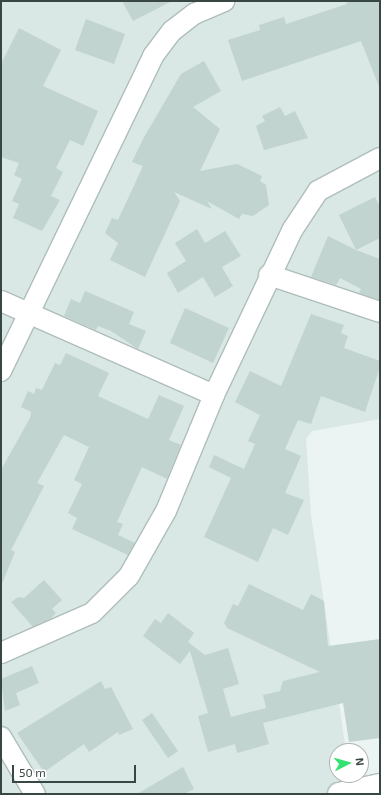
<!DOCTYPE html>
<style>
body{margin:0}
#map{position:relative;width:381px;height:795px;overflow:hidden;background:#ebf3f3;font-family:"Exo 2",sans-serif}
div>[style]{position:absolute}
.residential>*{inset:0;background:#d9e7e5}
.building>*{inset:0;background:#c1d4d0}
.roads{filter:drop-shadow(1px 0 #aebebc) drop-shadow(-1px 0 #aebebc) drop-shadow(0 1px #aebebc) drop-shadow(0 -1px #aebebc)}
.minor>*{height:20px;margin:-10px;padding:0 10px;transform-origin:10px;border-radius:10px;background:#fff}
.tertiary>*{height:22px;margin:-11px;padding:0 11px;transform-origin:11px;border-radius:11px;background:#fff}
span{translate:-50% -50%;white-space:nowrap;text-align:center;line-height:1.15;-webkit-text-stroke:3.5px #fff;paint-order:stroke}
.frame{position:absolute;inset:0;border:2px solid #394744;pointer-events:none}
.north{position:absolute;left:329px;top:743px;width:40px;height:40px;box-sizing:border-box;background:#fff;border:1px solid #b0b5b4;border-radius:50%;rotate:84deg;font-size:11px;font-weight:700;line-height:16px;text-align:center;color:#394744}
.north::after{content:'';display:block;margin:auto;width:14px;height:18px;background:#34e172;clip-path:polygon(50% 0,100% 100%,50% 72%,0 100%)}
.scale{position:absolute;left:12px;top:765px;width:124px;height:18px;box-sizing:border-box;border:2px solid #394744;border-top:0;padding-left:5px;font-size:12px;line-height:14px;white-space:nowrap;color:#394744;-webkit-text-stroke:3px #fff;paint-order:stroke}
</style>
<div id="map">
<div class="residential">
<i style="clip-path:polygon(1px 1px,380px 1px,380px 419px,312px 431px,306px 439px,311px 515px,346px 751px,337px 751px,337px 775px,349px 775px,351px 794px,1px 794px)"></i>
</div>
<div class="building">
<i style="clip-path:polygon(122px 1px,172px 1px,133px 21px)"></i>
<i style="clip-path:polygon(347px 1px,380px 1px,380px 89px,361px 41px,242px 81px,228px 40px,260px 30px,259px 25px,284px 17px,286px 24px,347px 4px)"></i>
<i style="clip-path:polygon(86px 19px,125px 34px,114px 64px,75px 50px)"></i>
<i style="clip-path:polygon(19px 28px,61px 50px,43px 86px,98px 111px,83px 146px,70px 140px,56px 168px,63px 172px,51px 196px,60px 200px,42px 231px,13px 218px,19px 204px,12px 201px,22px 179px,14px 175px,19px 163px,1px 157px,1px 64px)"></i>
<i style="clip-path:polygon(204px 61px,221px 91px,193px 107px,220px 129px,200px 171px,237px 164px,262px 176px,260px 181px,266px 185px,269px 205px,253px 216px,242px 214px,239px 219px,207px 201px,212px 209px,174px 192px,180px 201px,145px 277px,110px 260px,118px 243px,105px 233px,112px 218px,118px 220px,143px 166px,132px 162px,143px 139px,181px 74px)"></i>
<i style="clip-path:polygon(280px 107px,285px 116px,295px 111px,308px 138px,264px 150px,256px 126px,265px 121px,262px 116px)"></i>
<i style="clip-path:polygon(375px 197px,380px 207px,380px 238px,356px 250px,380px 259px,380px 300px,359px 293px,361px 289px,340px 278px,336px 285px,311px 277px,328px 236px,356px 250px,339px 215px)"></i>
<i style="clip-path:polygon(197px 229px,205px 243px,225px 231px,241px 256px,222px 267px,233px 286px,215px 297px,203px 277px,178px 293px,167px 273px,186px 261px,175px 243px)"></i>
<i style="clip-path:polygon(85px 291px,134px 312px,129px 324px,146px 331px,138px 349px,111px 331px,98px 326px,96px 330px,64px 316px,71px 299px,80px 303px)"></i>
<i style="clip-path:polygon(185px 308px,229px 328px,213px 363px,170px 343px)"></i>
<i style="clip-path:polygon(311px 314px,344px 325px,341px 333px,348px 336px,344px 348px,380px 361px,380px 367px,365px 412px,321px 396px,311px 424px,298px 420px,285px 449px,301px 456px,285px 493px,304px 500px,288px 535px,273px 528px,258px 562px,204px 537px,231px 478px,209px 467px,214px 455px,244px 469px,255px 444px,248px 441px,260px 415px,235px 402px,250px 371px,281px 386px)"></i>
<i style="clip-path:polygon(66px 353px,109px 373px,98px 396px,148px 419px,159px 395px,184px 406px,169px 440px,181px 445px,167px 479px,142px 467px,117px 522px,123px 524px,118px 535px,135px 543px,128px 555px,72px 529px,77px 518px,68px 513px,82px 484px,74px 480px,89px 447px,64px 435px,37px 483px,44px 486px,11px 550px,15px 552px,1px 586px,1px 470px,30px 418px,31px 412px,21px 407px,28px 391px,34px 394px,36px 388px,42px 390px,55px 363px,60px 365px)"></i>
<i style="clip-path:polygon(44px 580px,62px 600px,52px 609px,56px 613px,50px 619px,33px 627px,11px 602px,18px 597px,24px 598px)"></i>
<i style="clip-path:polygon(249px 584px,303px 610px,311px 594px,324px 601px,328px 646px,380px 639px,380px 738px,349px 742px,343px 703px,263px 723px,269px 744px,237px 753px,235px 744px,208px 752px,198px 716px,208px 713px,190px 651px,180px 664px,143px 636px,155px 619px,161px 623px,168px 613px,194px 633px,188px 642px,205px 655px,228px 648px,239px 684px,223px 689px,231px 717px,266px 708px,263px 695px,280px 691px,283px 681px,320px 672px,227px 628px,224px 623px,233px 604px,238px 606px)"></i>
<i style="clip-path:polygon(32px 666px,39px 683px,16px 693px,20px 705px,5px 711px,1px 679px)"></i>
<i style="clip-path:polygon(101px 681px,105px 689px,111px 687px,133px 729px,119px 735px,118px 732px,89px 752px,84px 744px,44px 772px,17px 733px)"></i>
<i style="clip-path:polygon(152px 713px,178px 751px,168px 758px,142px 720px)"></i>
<i style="clip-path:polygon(183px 767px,194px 789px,184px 794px,137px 794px)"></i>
</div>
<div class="roads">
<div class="minor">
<i style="left:269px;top:275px;width:117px;rotate:18.4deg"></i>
<i style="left:1px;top:301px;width:233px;rotate:23.8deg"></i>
<i style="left:1px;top:371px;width:350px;rotate:-64.2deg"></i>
<i style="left:153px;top:56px;width:31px;rotate:-53deg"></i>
<i style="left:172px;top:31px;width:28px;rotate:-38deg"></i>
<i style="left:194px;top:14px;width:33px;rotate:-23deg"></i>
<i style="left:1px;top:653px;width:99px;rotate:-23.7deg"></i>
<i style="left:92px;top:613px;width:52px;rotate:-45deg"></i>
<i style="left:129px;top:576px;width:75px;rotate:-60.4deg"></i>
<i style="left:166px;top:511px;width:126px;rotate:-67.5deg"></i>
<i style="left:214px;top:395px;width:184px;rotate:-64.6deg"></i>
<i style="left:293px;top:229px;width:45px;rotate:-56.7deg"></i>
<i style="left:318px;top:191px;width:70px;rotate:-28deg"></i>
<i style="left:1px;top:737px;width:66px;rotate:59.2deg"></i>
</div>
<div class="tertiary">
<i style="left:339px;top:794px;width:42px;rotate:-12.4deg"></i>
</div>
</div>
<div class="frame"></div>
<div class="north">N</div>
<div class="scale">50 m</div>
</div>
